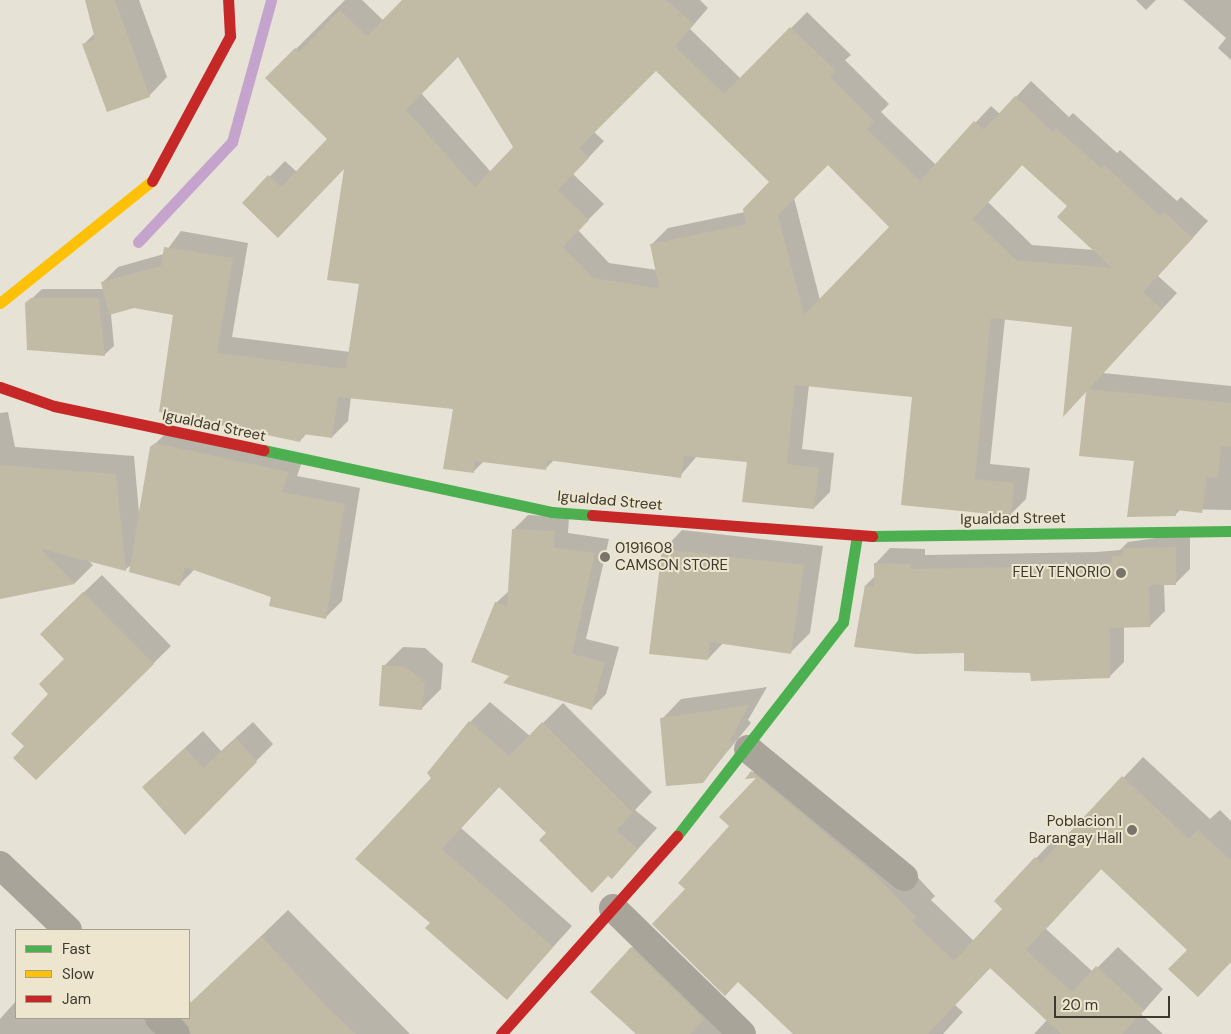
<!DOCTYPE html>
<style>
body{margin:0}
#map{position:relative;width:1231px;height:1034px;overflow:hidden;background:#e6e2d5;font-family:"DM Sans",sans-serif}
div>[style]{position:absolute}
.shadow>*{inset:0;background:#0003}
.stream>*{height:11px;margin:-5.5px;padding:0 5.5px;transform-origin:5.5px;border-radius:5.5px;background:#c4a4cd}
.building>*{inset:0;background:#c1baa5}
.street>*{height:28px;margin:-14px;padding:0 14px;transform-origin:14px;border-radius:14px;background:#a8a499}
.fast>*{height:11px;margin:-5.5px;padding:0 5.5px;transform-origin:5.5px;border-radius:5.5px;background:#4caf50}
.slow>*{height:11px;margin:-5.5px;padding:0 5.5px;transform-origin:5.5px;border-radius:5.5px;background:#ffc107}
.jam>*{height:11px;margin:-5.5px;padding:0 5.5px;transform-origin:5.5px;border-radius:5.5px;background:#c62828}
.dots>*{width:14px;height:14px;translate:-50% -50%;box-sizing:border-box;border:2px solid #ede5ce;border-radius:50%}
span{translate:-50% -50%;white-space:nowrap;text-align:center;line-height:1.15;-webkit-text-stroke:4px #ede5ce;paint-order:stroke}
.street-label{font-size:15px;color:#3c3930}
.poi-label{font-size:15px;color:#3c3930}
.left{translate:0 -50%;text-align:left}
.right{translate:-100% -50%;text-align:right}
.legend{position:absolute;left:15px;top:929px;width:175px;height:90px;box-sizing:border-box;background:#ede5ce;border:1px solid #a6a08f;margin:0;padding:6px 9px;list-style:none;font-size:15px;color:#3c3930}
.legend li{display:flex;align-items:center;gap:10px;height:25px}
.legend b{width:25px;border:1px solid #a6a08f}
.scale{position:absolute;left:1054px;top:996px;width:116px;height:22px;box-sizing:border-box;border:2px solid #3c3930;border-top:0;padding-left:6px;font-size:15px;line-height:18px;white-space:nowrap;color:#3c3930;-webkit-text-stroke:4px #ede5ce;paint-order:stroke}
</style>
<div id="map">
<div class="shadow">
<i style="clip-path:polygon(86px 0,139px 0,167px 77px,149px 96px,83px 45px,95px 33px)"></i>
<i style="clip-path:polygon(evenodd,345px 0,362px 0,384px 21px,404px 0,700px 0,708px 8px,690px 29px,741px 79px,807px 12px,851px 55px,845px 60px,889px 104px,881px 112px,936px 165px,991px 106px,1000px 114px,1031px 81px,1069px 117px,1073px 113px,1117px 153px,1120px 150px,1177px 201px,1181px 197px,1208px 221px,1158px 276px,1177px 293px,1103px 373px,1231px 386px,1231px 510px,1181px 509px,1175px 515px,1087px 390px,1065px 414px,1073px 325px,1005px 318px,990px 464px,1030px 468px,1026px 499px,1010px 515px,902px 504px,914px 395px,809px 385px,802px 449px,834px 453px,830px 492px,814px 508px,748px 461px,697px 456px,680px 476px,554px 460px,545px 469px,484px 461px,473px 472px,454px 408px,351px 397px,348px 421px,332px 437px,307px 433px,300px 441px,174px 314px,134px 307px,111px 314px,114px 346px,104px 355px,26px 304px,42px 289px,104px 289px,102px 283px,118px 267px,164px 254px,181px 231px,248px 243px,232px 337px,350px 352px,360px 283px,345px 166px,244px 203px,285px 161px,297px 172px,329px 139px,267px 78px,345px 0,458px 55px,514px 147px,491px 172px,421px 93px,458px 55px,345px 0,656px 69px,771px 182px,745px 212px,668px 228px,652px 244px,657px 270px,609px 263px,578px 230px,604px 204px,573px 174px,604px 141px,594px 132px,656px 69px,345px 0,828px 163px,891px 227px,820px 300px,794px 198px,828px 163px,345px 0,1023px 164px,1068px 206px,1094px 250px,1032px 245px,988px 202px,1023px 164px)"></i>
<i style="clip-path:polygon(1136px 0,1156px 0,1146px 10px)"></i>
<i style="clip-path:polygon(1183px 0,1231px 0,1231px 60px,1218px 48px,1226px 38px)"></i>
<i style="clip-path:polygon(8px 412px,15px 447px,134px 456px,139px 513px,151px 448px,168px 431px,304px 456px,297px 476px,360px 488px,342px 601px,326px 617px,195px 569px,179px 585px,132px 564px,125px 570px,88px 560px,93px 565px,75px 583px,0 598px,0 413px)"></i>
<i style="clip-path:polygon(528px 515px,569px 517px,568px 533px,609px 539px,586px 639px,619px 647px,606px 694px,591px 709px,511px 676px,496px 603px,510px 590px,513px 530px)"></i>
<i style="clip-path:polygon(682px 530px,823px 546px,810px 633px,791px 652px,724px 642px,708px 659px,663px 550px)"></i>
<i style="clip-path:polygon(1190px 533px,1190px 569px,1175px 584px,1164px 584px,1165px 611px,1150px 626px,1124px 626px,1124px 662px,1109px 677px,1032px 672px,966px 652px,866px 585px,875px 576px,876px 563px,890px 548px,925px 549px,925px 555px,1097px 552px,1120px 550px,1128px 542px)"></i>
<i style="clip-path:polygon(102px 575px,171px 646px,36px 779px,26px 746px,65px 659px,59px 616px)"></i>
<i style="clip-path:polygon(403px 647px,425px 648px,443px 664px,441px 689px,422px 708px,384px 666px)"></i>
<i style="clip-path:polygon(767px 687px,748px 720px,751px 723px,703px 781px,662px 719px,681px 699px)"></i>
<i style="clip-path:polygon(490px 702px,530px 736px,563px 703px,652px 792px,635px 810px,657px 828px,612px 878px,547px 832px,500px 786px,461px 828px,572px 926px,507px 998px,432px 922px,433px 778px,470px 722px)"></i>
<i style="clip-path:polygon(253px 722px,273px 744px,185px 833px,161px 770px,203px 731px,221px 751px)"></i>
<i style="clip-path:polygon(772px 752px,896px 854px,935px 896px,931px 900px,974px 941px,1004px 909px,996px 901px,1056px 837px,1062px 843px,1143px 757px,1210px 819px,1220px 810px,1231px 821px,1231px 961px,1189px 949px,1102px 868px,1046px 929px,1093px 972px,1118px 947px,1163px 989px,1141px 1014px,1163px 1034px,1034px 1034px,1047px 1020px,991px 967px,955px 1005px,963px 1012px,943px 1034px,795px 1034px,686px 889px,731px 826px,721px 817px,759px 777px,747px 778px)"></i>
<i style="clip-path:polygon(288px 910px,410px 1034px,0 1034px,0 1019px,16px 1001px,16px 1018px,189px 1018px,189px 1006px)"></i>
<i style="clip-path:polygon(652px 928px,739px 1034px,638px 1034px,632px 948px)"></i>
</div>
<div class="stream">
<i style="left:138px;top:242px;width:137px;rotate:-46.8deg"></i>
<i style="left:232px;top:142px;width:147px;rotate:-74.6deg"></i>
</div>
<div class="building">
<i style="clip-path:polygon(85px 0,115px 0,150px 97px,107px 112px,82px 44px,95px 39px)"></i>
<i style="clip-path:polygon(evenodd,402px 0,666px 0,694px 24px,675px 46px,724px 94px,790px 27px,836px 71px,830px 77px,874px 121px,867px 129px,920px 181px,974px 121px,984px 130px,1015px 96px,1053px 132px,1056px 128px,1101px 168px,1104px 165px,1160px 216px,1164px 212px,1193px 238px,1143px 292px,1162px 309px,1089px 389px,1231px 403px,1231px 447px,1221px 446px,1218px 478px,1207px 477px,1202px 513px,1176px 510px,1176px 516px,1127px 517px,1134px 461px,1079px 456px,1086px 392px,1063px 417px,1072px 327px,991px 318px,975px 479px,1014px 483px,1011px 516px,901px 505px,912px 397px,795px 385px,787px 464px,819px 468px,814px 509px,742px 502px,747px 462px,684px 456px,681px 478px,547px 460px,546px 470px,475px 461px,474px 473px,443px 469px,453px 409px,338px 397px,332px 438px,303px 434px,300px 442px,159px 412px,173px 315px,134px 308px,109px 315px,101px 282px,161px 266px,164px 247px,233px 258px,217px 353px,346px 369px,359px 284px,327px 280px,344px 169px,278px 238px,242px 203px,268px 175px,281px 187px,327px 139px,265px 78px,295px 48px,299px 52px,340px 10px,367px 36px,402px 0,458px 57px,513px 147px,475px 187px,406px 110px,458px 57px,402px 0,656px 71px,769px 182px,743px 209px,746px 224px,650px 244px,659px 288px,593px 278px,563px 247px,589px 220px,558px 190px,589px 158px,579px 148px,656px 71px,402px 0,828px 165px,889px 227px,804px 315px,778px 215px,828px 165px,402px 0,1022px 165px,1067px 206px,1057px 217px,1112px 268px,1016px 260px,973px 219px,1022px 165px)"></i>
<i style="clip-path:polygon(31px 298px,99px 298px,105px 356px,27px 350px,25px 303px)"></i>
<i style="clip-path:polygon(155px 443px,289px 472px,282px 492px,345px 504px,326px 619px,269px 606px,271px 597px,185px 567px,180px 586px,129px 572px,150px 447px)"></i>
<i style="clip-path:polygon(0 465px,116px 474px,126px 571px,41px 549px,75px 584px,0 599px)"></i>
<i style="clip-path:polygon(512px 529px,555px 531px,554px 547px,595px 553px,572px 654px,605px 662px,592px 710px,503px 683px,509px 676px,471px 662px,495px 602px,507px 606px)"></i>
<i style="clip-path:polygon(1176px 547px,1176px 585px,1149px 585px,1150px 627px,1110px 628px,1110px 678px,1031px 681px,1030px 673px,964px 671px,964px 653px,916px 654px,854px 647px,865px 585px,874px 586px,874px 563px,911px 564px,911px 569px,1081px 566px,1112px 563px,1112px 556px,1122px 556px,1123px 548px)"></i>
<i style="clip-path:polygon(662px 549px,804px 565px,791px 654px,710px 642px,708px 660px,649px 654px)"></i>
<i style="clip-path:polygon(83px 592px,154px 664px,36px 780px,13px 758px,24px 746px,11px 734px,48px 694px,39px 684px,64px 659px,40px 634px)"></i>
<i style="clip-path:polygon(382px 665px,406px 667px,425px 683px,422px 710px,379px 706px)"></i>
<i style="clip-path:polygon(749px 705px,730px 740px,733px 743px,703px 783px,666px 786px,660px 718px)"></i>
<i style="clip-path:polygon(469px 721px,510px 756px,542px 722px,633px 813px,616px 830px,638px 849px,612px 879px,608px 876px,592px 893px,539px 840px,546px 833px,499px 787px,442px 849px,553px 947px,507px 1000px,425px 928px,430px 923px,355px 859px,431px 778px,427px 773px)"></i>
<i style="clip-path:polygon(236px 738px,257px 762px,185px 835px,142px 787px,185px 748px,203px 768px)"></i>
<i style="clip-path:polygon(751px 771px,875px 875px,916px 917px,912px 921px,954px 961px,1002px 909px,994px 901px,1035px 857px,1041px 863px,1122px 776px,1189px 839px,1198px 830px,1231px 860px,1231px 962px,1198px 997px,1168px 969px,1187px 950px,1101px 869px,1026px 950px,1072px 992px,1096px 966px,1144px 1010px,1122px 1034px,1061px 1034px,990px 968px,928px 1034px,793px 1034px,738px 982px,725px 996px,652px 924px,685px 889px,678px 883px,729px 826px,719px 817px,756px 778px,745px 779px)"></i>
<i style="clip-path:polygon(261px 936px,329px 1009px,356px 1034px,191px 1034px,182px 1018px,189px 1018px,189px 1004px)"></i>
<i style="clip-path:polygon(631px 947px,704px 1019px,690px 1034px,636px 1034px,590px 992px)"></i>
</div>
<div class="street">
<i style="left:748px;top:749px;width:202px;rotate:39.4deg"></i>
<i style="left:0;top:865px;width:94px;rotate:43.7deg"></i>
<i style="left:613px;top:908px;width:180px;rotate:44.3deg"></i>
<i style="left:159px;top:1018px;width:23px;rotate:43deg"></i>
</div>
<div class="fast">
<i style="left:263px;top:450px;width:296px;rotate:12.1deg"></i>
<i style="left:552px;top:512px;width:40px;rotate:4.3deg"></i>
<i style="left:872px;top:536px;width:359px;rotate:-0.8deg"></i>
<i style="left:677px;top:836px;width:271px;rotate:-52.2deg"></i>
<i style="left:843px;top:622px;width:87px;rotate:-80.8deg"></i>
</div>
<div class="slow">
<i style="left:0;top:303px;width:195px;rotate:-38.8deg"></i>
</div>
<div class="jam">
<i style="left:152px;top:181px;width:165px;rotate:-61.7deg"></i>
<i style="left:230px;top:36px;width:36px;rotate:-93deg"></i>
<i style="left:0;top:387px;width:57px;rotate:19.4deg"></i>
<i style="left:54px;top:406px;width:214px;rotate:11.9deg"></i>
<i style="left:592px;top:515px;width:281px;rotate:4.3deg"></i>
<i style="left:501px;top:1034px;width:265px;rotate:-48.4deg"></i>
</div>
<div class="dots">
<i style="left:605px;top:557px;background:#78746a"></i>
<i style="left:1121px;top:573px;background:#78746a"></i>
<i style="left:1132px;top:830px;background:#78746a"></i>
</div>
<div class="street-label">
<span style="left:214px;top:426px;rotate:12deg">Igualdad Street</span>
<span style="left:610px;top:501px;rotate:5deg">Igualdad Street</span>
<span style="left:1013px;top:519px;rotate:-1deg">Igualdad Street</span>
</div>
<div class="poi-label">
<span class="left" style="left:615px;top:557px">0191608<br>CAMSON STORE</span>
<span class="right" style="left:1111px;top:573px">FELY TENORIO</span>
<span class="right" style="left:1122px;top:830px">Poblacion I<br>Barangay Hall</span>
</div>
<ul class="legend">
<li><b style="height:6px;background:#4caf50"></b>Fast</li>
<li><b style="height:6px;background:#ffc107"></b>Slow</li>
<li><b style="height:6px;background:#c62828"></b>Jam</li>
</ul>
<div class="scale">20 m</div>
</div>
